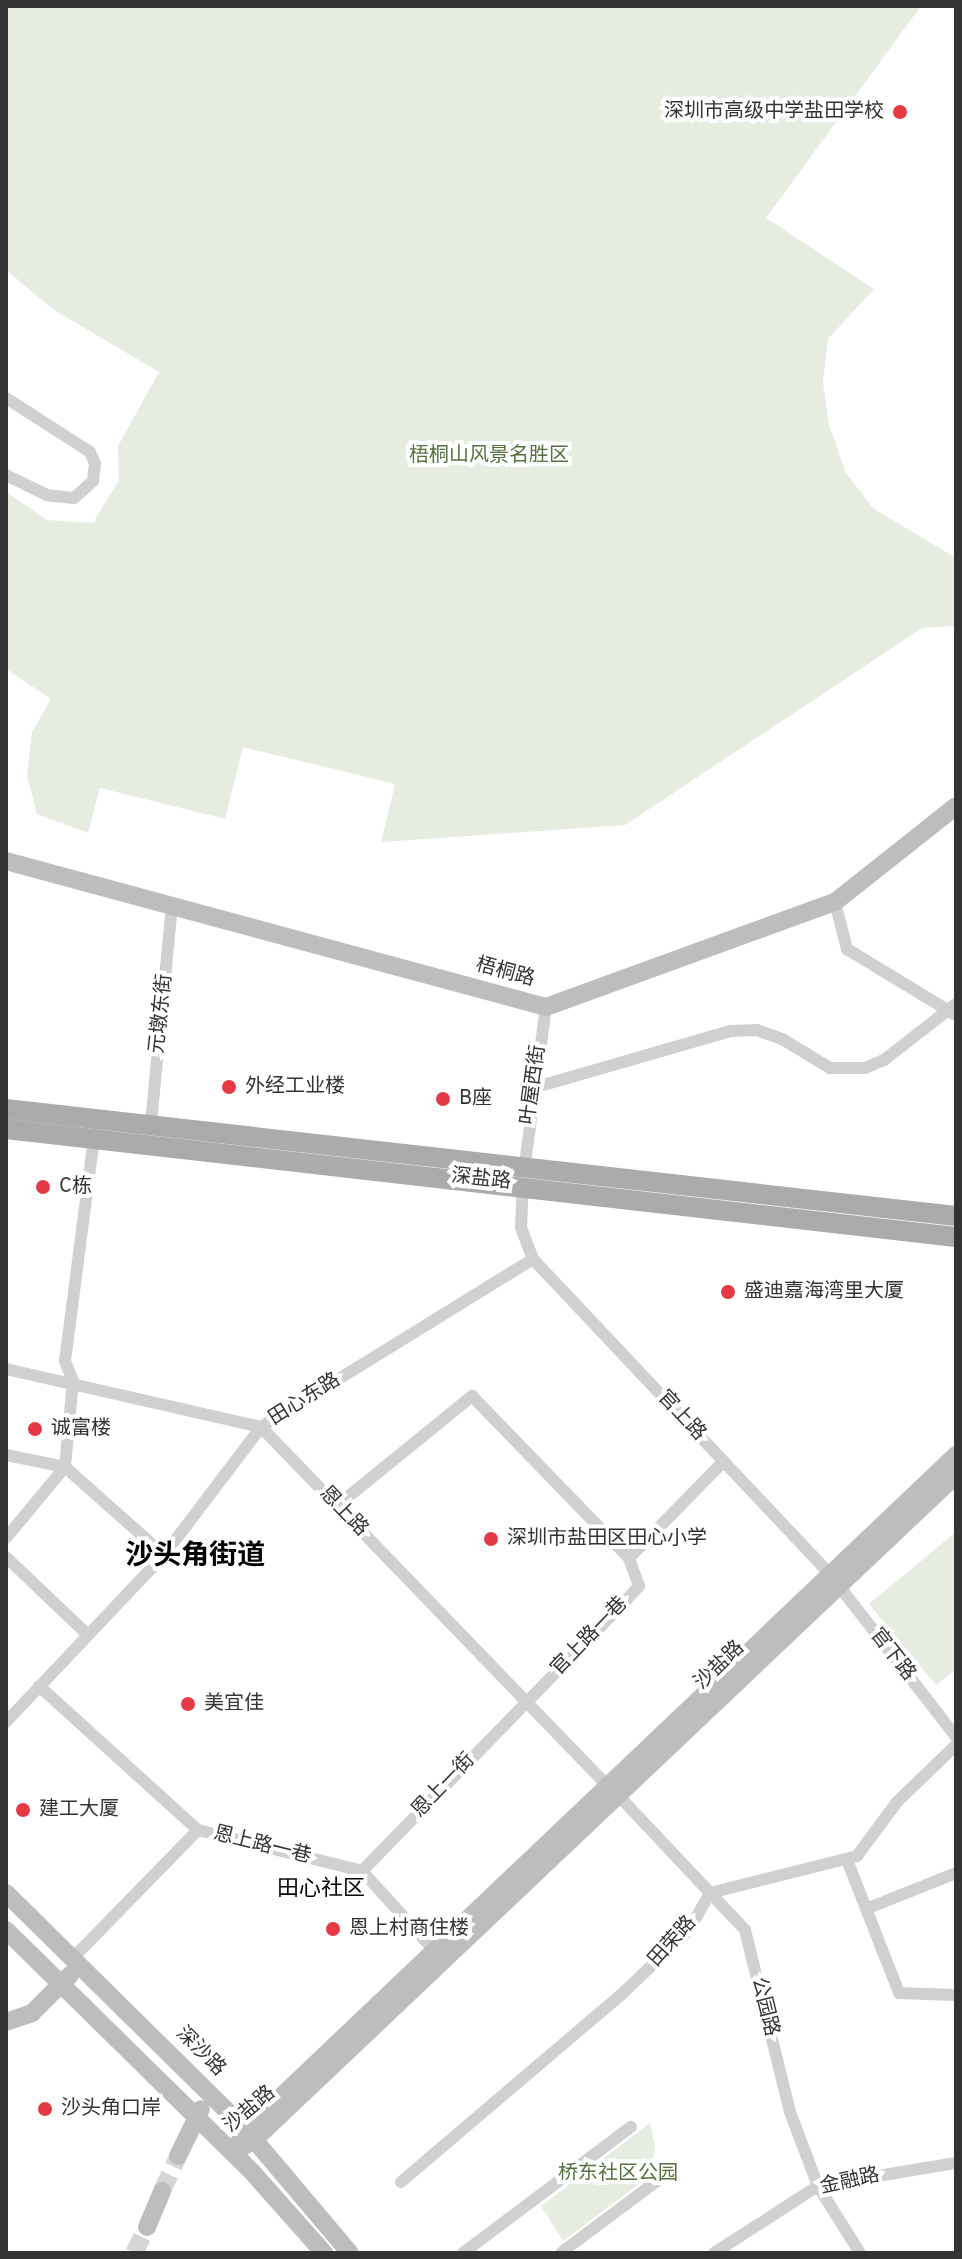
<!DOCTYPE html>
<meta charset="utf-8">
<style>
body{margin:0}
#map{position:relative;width:962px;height:2259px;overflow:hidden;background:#fff;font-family:Overpass,"Noto Sans SC",sans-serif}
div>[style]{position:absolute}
.green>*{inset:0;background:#e6ecdf}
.secondary-tunnel>*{height:18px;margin-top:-9px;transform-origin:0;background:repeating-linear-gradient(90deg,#d6d6d6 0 18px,transparent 0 27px)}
.street>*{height:12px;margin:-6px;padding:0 6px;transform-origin:6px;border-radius:6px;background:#d0d0d0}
.secondary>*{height:18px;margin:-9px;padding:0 9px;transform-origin:9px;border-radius:9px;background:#bdbdbd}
.primary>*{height:20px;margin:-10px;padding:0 10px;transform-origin:10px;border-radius:10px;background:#ababab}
.dots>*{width:22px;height:22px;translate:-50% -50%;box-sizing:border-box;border:4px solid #fff;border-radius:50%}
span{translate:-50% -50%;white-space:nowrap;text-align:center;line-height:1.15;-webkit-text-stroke:8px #fff;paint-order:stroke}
.poi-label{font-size:20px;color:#333}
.right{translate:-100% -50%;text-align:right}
.left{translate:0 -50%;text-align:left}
.park-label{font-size:20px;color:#56703f}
.street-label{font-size:20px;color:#333}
.neighbourhood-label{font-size:22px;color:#000}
.district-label{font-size:28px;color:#000;font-weight:700}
.frame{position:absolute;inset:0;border:8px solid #333;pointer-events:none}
</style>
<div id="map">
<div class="green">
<i style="clip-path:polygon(6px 6px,921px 6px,766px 218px,874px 289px,828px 339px,823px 382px,829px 425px,846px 473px,874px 509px,956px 558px,956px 626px,922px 628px,625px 825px,381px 842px,395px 784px,243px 747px,225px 819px,100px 788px,88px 833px,37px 814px,27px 776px,32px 732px,51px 699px,6px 669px,6px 492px,47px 520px,93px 523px,119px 480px,118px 446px,159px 372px,54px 310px,6px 270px)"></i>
<i style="clip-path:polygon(956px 1532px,956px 1669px,936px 1685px,869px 1604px)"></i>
<i style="clip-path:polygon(650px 2123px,655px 2146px,651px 2175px,563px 2241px,541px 2206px)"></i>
</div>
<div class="secondary-tunnel">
<i style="left:162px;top:2191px;width:38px;rotate:-65deg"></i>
<i style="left:134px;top:2253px;width:29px;rotate:-63deg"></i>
</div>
<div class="street">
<i style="left:6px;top:398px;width:100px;rotate:32.7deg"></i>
<i style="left:90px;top:452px;width:13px;rotate:67deg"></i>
<i style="left:95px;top:464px;width:17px;rotate:97deg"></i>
<i style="left:93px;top:481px;width:25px;rotate:138deg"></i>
<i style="left:74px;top:498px;width:27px;rotate:-174deg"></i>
<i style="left:47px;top:495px;width:46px;rotate:-154deg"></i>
<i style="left:835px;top:902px;width:49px;rotate:75.7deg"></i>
<i style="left:847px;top:949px;width:125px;rotate:31.3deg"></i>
<i style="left:533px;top:1088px;width:206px;rotate:-16.1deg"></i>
<i style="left:731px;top:1031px;width:26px;rotate:-2deg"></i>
<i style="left:757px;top:1030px;width:27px;rotate:20deg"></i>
<i style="left:782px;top:1039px;width:56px;rotate:31.1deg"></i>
<i style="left:830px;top:1068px;width:35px"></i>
<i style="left:865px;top:1068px;width:21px;rotate:-23deg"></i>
<i style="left:884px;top:1060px;width:91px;rotate:-37.9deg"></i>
<i style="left:151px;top:1123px;width:219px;rotate:-84.5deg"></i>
<i style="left:525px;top:1164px;width:158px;rotate:-82.4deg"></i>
<i style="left:533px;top:1259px;width:432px;rotate:46.7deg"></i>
<i style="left:829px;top:1573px;width:207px;rotate:52.2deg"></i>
<i style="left:6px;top:1369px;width:262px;rotate:12.8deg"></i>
<i style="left:261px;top:1427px;width:498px;rotate:46deg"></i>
<i style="left:6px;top:1455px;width:60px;rotate:11.5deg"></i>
<i style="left:65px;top:1467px;width:132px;rotate:41.6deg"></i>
<i style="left:349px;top:1496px;width:159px;rotate:-39.1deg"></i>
<i style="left:472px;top:1396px;width:226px;rotate:45.9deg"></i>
<i style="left:6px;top:1538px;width:92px;rotate:-50.3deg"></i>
<i style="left:65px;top:1467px;width:86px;rotate:-84.7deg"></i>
<i style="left:73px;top:1381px;width:22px;rotate:-112deg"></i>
<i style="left:65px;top:1361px;width:225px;rotate:-82.6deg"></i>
<i style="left:6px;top:1557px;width:113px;rotate:43.6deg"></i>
<i style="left:39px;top:1686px;width:215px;rotate:42.2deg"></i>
<i style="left:198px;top:1830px;width:169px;rotate:14deg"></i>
<i style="left:362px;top:1871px;width:107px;rotate:47.7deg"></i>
<i style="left:6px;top:1722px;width:230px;rotate:-46.6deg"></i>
<i style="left:164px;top:1555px;width:161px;rotate:-52.8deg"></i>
<i style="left:261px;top:1427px;width:320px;rotate:-31.7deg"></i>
<i style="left:533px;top:1259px;width:34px;rotate:-111deg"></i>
<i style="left:521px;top:1227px;width:42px;rotate:-87.3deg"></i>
<i style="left:617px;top:1794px;width:187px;rotate:46.7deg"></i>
<i style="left:745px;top:1930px;width:187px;rotate:76.1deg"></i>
<i style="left:790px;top:2112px;width:79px;rotate:69.3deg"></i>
<i style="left:818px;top:2186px;width:79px;rotate:57.9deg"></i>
<i style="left:847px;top:1860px;width:143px;rotate:68.6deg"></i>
<i style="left:899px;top:1993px;width:57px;rotate:2deg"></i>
<i style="left:362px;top:1871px;width:380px;rotate:-45.7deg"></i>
<i style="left:627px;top:1599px;width:18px;rotate:-47deg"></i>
<i style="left:639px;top:1586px;width:30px;rotate:-110deg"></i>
<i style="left:629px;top:1558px;width:134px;rotate:-45.6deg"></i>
<i style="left:866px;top:1909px;width:97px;rotate:-21.8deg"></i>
<i style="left:73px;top:1958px;width:179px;rotate:-45.7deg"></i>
<i style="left:401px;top:2182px;width:293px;rotate:-40.4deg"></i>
<i style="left:624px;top:1992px;width:90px;rotate:-43.6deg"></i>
<i style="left:689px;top:1930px;width:43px;rotate:-60.4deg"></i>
<i style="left:710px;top:1893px;width:152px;rotate:-14.1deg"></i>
<i style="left:857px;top:1856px;width:67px;rotate:-53.5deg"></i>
<i style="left:897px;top:1802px;width:82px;rotate:-44deg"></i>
<i style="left:562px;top:2252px;width:119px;rotate:-36.8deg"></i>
<i style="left:463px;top:2253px;width:210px;rotate:-36.9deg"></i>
<i style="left:714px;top:2253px;width:124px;rotate:-32.8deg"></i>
<i style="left:818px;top:2186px;width:140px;rotate:-9.5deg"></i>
</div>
<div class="secondary">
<i style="left:6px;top:861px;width:559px;rotate:15.13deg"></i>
<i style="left:546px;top:1007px;width:307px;rotate:-20deg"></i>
<i style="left:835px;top:902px;width:154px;rotate:-38.4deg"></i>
<i style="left:6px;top:1893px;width:337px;rotate:44.6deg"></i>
<i style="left:246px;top:2130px;width:161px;rotate:49.8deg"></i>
<i style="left:6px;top:1930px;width:346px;rotate:44.5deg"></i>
<i style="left:253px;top:2173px;width:107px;rotate:48.4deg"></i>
<i style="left:6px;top:2022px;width:28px;rotate:-19deg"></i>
<i style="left:32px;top:2013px;width:54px;rotate:-45deg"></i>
<i style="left:235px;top:2152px;width:24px;rotate:-33deg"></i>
<i style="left:255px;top:2139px;width:966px;rotate:-43.45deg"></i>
<i style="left:233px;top:2153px;width:26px;rotate:-61deg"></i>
<i style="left:246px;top:2130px;width:980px;rotate:-43.55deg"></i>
<i style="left:178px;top:2156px;width:52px;rotate:-63.9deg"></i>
<i style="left:147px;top:2227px;width:39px;rotate:-67deg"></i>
</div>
<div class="primary">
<i style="left:6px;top:1109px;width:956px;rotate:6.43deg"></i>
<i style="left:6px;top:1129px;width:956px;rotate:6.49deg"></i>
</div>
<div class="dots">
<i style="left:900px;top:112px;background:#e63946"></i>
<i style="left:229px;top:1087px;background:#e63946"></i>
<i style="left:443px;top:1099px;background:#e63946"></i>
<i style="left:43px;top:1187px;background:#e63946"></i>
<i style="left:728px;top:1292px;background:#e63946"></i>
<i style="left:35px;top:1429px;background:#e63946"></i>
<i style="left:491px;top:1539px;background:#e63946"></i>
<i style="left:188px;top:1704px;background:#e63946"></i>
<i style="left:23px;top:1810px;background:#e63946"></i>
<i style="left:333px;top:1929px;background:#e63946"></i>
<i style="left:45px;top:2109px;background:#e63946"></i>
</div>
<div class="poi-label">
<span class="right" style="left:884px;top:112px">深圳市高级中学盐田学校</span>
<span class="left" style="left:245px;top:1087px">外经工业楼</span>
<span class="left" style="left:459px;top:1099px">B座</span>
<span class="left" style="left:59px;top:1187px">C栋</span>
<span class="left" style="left:744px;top:1292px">盛迪嘉海湾里大厦</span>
<span class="left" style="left:51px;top:1429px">诚富楼</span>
<span class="left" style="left:507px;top:1539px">深圳市盐田区田心小学</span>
<span class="left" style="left:204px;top:1704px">美宜佳</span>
<span class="left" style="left:39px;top:1810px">建工大厦</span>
<span class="left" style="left:349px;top:1929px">恩上村商住楼</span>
<span class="left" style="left:61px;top:2109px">沙头角口岸</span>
</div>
<div class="park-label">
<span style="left:489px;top:456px">梧桐山风景名胜区</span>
<span style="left:618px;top:2174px">桥东社区公园</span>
</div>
<div class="street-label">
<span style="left:505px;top:973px;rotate:15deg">梧桐路</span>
<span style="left:162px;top:1014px;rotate:-84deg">元墩东街</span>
<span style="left:534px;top:1085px;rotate:-82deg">叶屋西街</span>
<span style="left:481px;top:1180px;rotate:6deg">深盐路</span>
<span style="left:305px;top:1400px;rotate:-32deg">田心东路</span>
<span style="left:681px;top:1416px;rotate:47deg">官上路</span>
<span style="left:343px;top:1512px;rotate:46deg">恩上路</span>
<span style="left:590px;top:1637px;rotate:-46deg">官上路一巷</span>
<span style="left:892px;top:1655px;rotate:52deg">官下路</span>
<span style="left:720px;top:1666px;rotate:-44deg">沙盐路</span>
<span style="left:444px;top:1786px;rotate:-46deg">恩上一街</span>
<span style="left:262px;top:1846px;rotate:14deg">恩上路一巷</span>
<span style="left:673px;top:1942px;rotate:-48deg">田荣路</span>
<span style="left:764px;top:2007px;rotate:76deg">公园路</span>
<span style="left:200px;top:2052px;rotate:45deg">深沙路</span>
<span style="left:250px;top:2110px;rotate:-40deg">沙盐路</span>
<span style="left:850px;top:2182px;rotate:-12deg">金融路</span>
</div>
<div class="neighbourhood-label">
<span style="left:321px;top:1890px">田心社区</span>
</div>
<div class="district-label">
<span style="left:195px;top:1557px">沙头角街道</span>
</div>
<div class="frame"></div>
</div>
